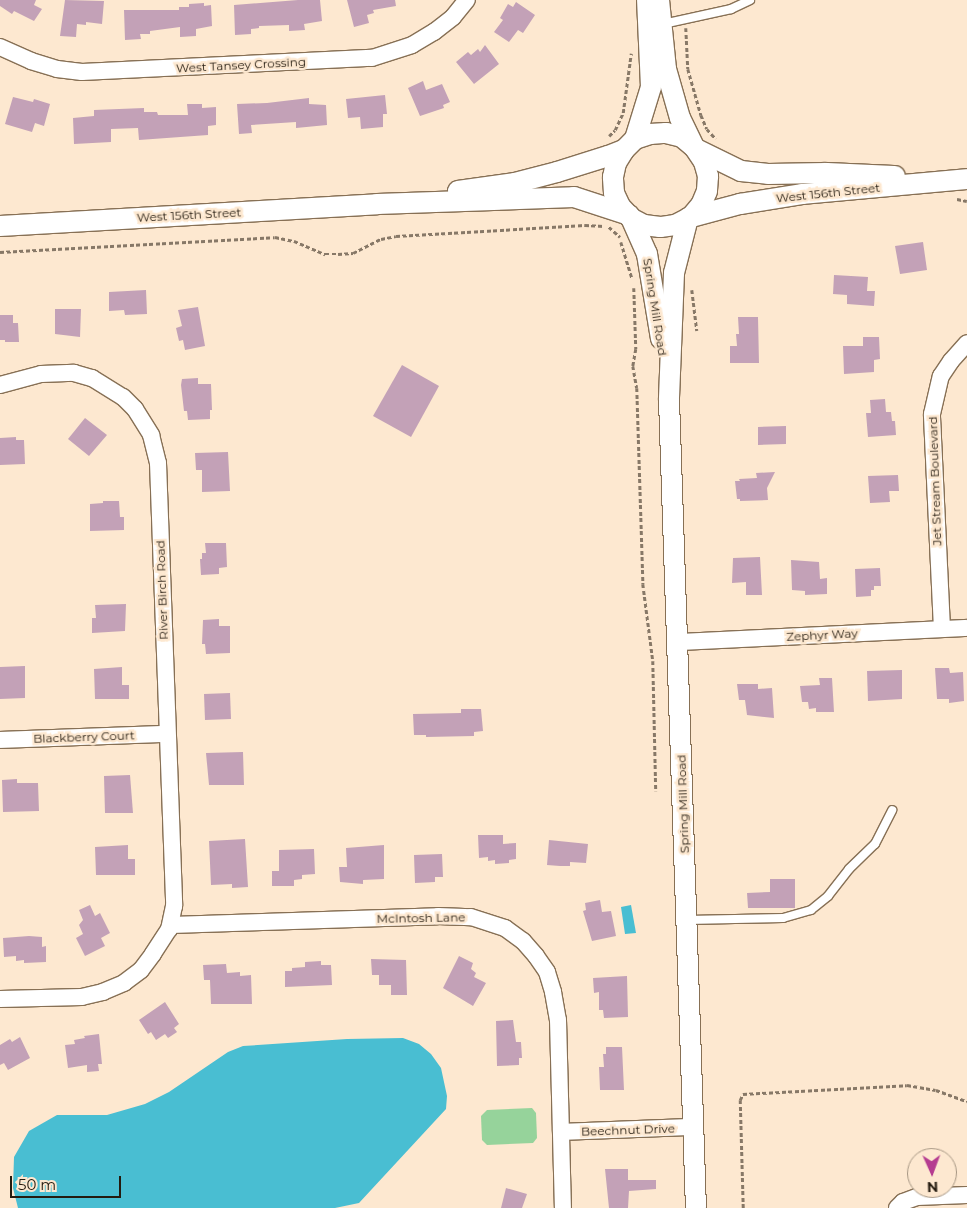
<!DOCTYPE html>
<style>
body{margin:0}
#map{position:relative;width:967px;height:1208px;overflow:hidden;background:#fde8d0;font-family:Montserrat,sans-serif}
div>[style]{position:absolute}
.green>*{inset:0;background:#96d39b}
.water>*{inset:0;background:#49bed2}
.building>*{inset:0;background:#c3a1b7}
.path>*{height:2.5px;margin-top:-1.25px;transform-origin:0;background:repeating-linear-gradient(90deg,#877867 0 4px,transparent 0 6.5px)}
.roads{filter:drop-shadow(1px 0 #877055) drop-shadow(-1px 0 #877055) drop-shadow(0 1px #877055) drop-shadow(0 -1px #877055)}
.service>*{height:8px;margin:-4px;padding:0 4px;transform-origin:4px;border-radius:4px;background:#fff}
.minor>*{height:16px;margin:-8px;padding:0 8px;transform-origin:8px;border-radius:8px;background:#fff}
.tertiary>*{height:20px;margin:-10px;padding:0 10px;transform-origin:10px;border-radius:10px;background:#fff}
span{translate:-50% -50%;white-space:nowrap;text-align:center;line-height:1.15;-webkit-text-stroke:5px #fde8d0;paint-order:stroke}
.street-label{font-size:12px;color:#241b0f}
.north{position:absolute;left:907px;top:1148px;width:50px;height:50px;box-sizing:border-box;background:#fde8d0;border:1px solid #a69683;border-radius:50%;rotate:178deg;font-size:14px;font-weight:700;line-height:20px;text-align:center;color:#241b0f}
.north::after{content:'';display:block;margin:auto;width:18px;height:22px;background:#b53c90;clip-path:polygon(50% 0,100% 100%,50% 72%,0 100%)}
.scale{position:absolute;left:10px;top:1176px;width:111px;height:22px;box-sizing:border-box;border:2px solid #241b0f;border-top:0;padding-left:6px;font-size:15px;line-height:18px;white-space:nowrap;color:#241b0f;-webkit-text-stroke:4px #fde8d0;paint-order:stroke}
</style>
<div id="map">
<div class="green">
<i style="clip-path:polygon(532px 1108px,536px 1113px,537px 1138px,533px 1143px,487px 1145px,482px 1140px,481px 1116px,487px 1110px)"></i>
</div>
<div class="water">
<i style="clip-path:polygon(631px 905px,636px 933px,625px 934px,621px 907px)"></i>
<i style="clip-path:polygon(403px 1038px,419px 1044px,431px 1054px,441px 1068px,447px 1096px,446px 1109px,359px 1203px,335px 1208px,18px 1208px,13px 1188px,14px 1157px,29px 1131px,57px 1115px,107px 1115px,145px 1104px,169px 1092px,228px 1052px,243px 1046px,347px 1039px)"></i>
</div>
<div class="building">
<i style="clip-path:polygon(0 0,36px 0,34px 5px,42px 9px,34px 21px,14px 11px,12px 14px,0 6px)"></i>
<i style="clip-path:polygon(65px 0,104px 1px,102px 24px,86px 22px,86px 25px,77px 24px,76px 37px,60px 36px)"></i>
<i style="clip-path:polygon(298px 0,320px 0,322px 21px,304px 24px,305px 30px,289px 31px,289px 25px,259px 26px,259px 28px,251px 29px,251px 34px,235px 35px,234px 5px)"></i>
<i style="clip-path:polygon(347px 0,395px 0,396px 6px,373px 10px,374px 13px,367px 15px,369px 23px,354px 27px)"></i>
<i style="clip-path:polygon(516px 2px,535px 15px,523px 33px,518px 30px,509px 42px,494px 32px,503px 20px,500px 18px,508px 4px,513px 7px)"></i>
<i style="clip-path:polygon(204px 3px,204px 6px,211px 5px,212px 26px,196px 29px,196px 36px,180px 37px,180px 27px,150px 31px,150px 34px,140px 34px,141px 39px,125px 40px,124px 10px,179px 10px,179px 7px,189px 7px,189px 4px)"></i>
<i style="clip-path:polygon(485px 45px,499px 64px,474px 84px,456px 62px,468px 52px,471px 55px,478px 49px,480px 52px)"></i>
<i style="clip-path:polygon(423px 81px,426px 90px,442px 84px,450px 102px,443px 105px,444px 108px,420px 116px,408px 88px)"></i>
<i style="clip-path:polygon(385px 95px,387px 114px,383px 114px,383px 127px,361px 129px,360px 117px,348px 118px,346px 99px)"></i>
<i style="clip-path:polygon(13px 97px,33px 102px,34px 99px,50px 104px,44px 126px,35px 123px,32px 132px,5px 124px)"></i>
<i style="clip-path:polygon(309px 98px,309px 104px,326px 105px,327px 125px,296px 128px,296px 122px,251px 125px,252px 133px,239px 134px,237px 104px,267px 103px)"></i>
<i style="clip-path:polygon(187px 104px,202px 104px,202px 108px,216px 107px,216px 125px,208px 126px,208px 135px,139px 140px,138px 128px,111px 129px,111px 142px,74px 144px,73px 118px,94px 116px,94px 110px,144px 108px,144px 112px,157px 112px,158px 115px,188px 115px)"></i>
<i style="clip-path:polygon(923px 242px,927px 270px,900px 274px,895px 246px)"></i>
<i style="clip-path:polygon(834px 275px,868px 277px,867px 291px,875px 291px,874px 306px,847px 304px,847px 295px,833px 294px)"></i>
<i style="clip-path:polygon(146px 290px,147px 314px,125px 315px,124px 310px,109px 311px,109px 292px)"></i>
<i style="clip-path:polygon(198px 307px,205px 346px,185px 350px,183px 340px,179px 341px,176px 328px,182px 326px,178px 310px)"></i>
<i style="clip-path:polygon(55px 309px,81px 309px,80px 337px,55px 334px)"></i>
<i style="clip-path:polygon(0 315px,13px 315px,13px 323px,18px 323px,19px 342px,5px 342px,5px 340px,0 340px)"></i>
<i style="clip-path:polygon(738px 317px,758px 317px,759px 363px,730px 363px,730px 346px,737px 346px,736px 334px,739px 334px)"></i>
<i style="clip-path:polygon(863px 337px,879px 337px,880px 359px,874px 360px,874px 372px,844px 374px,843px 346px,863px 346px)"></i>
<i style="clip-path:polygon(402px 365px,439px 386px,411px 437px,373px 416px)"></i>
<i style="clip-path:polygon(198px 378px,198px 384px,211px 384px,212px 410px,210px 410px,210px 419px,188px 420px,187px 411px,184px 411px,181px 385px,182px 379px)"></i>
<i style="clip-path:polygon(885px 399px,886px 412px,891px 412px,892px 421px,895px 421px,896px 435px,868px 437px,866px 413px,871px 413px,870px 400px)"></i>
<i style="clip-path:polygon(85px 418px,107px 435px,89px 456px,68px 439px)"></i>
<i style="clip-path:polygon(786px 426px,786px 444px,758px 445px,758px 427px)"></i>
<i style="clip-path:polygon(16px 437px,16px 440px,24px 440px,25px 464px,0 465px,0 438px)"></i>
<i style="clip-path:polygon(228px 452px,230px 491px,202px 492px,202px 470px,196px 470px,195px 453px)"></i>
<i style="clip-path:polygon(775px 472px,767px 488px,768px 500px,740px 501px,740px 499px,737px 499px,735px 481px,740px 481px,739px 479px,757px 478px,756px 473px)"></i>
<i style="clip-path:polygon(898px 475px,899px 491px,889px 491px,890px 502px,870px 503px,868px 476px)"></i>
<i style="clip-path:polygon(103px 501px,119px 501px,120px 517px,124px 517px,124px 530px,90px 531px,90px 504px,103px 503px)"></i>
<i style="clip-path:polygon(205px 543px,226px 543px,227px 567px,219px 568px,219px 574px,201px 575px,200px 559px,202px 559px,202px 553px,206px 553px)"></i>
<i style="clip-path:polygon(760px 557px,762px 595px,746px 595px,746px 582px,732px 583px,733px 558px)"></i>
<i style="clip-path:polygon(791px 560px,819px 562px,820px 579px,827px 578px,827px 594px,805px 595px,805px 591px,792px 590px)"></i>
<i style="clip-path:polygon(880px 568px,881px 586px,874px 586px,874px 590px,871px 590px,871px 596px,856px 597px,855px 569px)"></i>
<i style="clip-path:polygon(126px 604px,125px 631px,92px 633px,92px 618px,96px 618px,95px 605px)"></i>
<i style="clip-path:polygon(219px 619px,219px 626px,230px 626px,230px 653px,206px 654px,205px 644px,202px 644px,203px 620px)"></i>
<i style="clip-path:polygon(25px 666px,25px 698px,0 699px,0 667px)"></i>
<i style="clip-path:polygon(122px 667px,122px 685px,129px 685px,129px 699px,95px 699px,94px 669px)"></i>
<i style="clip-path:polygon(935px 668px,949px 668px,950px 673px,963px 672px,964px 701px,949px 703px,949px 699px,937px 699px)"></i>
<i style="clip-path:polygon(902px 670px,902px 699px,868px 701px,867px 671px)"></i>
<i style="clip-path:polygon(819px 678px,832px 678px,834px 712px,816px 712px,816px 708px,809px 709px,808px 702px,802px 702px,800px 686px,820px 685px)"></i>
<i style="clip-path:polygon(737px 684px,758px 684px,758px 689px,772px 688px,774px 718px,747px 715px,745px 700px,739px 700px)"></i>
<i style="clip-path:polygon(230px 693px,231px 719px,205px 720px,204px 694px)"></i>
<i style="clip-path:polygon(461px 709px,481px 709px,483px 731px,474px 732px,474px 736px,426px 737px,426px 735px,414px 735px,413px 714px,461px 713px)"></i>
<i style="clip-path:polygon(243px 752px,244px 785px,209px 785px,206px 753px)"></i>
<i style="clip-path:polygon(130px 775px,133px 813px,105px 813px,104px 776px)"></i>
<i style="clip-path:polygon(17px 779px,17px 783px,38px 783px,39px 811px,3px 812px,2px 780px)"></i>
<i style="clip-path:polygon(478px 835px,503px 835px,503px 844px,516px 843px,516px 859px,509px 860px,509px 863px,495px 864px,495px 860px,488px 861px,488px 857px,479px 858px)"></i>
<i style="clip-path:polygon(245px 839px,248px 887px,232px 888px,232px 884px,211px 885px,209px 841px)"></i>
<i style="clip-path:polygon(549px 840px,588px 844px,586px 863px,570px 862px,570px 866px,560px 866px,547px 865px)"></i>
<i style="clip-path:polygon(128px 845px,128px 859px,135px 859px,135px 875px,96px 875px,95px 847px)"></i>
<i style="clip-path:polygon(384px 845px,384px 879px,363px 880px,363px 884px,340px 882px,339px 867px,347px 867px,346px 848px)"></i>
<i style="clip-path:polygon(314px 849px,315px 874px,302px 875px,302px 879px,294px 880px,294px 886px,272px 886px,272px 871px,279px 871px,279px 850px)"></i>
<i style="clip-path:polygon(442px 854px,443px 877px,435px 877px,435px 882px,415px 883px,414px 855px)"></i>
<i style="clip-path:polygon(770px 879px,795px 879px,795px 908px,748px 908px,747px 893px,770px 892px)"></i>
<i style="clip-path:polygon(600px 900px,602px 912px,611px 911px,616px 936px,592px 941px,583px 911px,586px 910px,585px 903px)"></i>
<i style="clip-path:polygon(90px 905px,95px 916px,100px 913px,110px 933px,101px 938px,105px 946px,85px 956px,76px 938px,83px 934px,79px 925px,83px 920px,79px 910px)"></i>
<i style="clip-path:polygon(29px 936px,42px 937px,42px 947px,46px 946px,46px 962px,24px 963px,24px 960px,16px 961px,16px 956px,4px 957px,3px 938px)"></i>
<i style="clip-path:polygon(459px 956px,473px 963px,471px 969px,476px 973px,474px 977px,486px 983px,473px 1006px,443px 988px)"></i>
<i style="clip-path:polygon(371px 959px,406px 960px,407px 995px,391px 995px,391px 985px,379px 985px,379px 975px,372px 975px)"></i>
<i style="clip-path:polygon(321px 961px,321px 965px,331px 965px,332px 985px,285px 987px,285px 971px,292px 971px,292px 968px,305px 967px,305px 962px)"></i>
<i style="clip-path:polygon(226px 964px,227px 973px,240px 972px,240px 976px,251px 975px,252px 1004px,211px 1004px,210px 980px,204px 980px,203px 965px)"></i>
<i style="clip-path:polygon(627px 976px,628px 1017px,604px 1018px,603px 1010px,599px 1010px,599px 992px,594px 993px,593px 978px)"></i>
<i style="clip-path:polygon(165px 1002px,179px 1024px,174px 1028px,177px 1032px,168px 1038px,165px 1034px,156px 1040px,151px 1032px,148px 1034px,139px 1020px)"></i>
<i style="clip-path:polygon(513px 1020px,516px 1042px,521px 1042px,522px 1058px,519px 1058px,519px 1065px,497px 1066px,496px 1021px)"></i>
<i style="clip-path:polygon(99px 1034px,102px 1064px,98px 1064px,99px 1071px,87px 1072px,87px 1065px,68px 1068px,65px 1045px,75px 1044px,74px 1040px,85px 1038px,84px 1036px)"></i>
<i style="clip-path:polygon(20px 1037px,30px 1058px,8px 1070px,4px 1063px,0 1065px,0 1045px,10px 1039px,12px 1042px)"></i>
<i style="clip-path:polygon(606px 1047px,622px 1047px,624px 1090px,600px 1090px,599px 1067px,604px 1067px,603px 1054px,606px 1054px)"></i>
<i style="clip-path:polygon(605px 1169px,628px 1169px,628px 1180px,656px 1180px,656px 1189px,629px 1191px,628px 1208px,609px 1208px)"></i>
<i style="clip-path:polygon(506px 1188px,527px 1194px,522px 1208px,501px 1208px)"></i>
</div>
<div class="path">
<i style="left:686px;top:28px;width:41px;rotate:87.2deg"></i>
<i style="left:688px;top:69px;width:48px;rotate:74.2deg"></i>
<i style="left:701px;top:115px;width:15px;rotate:67deg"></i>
<i style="left:707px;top:129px;width:13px;rotate:48deg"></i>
<i style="left:609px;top:136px;width:8px;rotate:-45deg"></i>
<i style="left:615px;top:130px;width:19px;rotate:-65deg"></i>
<i style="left:623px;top:113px;width:60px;rotate:-82.3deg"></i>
<i style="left:957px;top:199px;width:10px;rotate:11deg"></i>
<i style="left:609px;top:227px;width:15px;rotate:42deg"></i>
<i style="left:621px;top:242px;width:38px;rotate:73deg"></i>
<i style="left:0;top:252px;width:275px;rotate:-3.1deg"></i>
<i style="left:275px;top:237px;width:19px;rotate:12deg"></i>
<i style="left:294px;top:241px;width:34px;rotate:23deg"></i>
<i style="left:325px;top:254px;width:13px"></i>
<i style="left:338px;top:254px;width:15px;rotate:-4deg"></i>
<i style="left:353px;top:253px;width:31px;rotate:-27deg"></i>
<i style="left:381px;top:239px;width:15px;rotate:-11deg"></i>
<i style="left:396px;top:236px;width:189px;rotate:-3.3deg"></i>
<i style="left:585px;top:225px;width:19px;rotate:3deg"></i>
<i style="left:634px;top:288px;width:61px;rotate:88.1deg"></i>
<i style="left:636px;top:349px;width:17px;rotate:100deg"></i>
<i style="left:633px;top:366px;width:22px;rotate:80deg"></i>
<i style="left:637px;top:388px;width:196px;rotate:88.2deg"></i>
<i style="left:643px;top:584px;width:78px;rotate:82.6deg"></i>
<i style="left:653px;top:661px;width:130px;rotate:88.7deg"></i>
<i style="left:692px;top:290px;width:41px;rotate:83deg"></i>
<i style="left:743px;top:1208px;width:108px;rotate:-91.6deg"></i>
<i style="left:740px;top:1100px;width:7px;rotate:-63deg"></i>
<i style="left:743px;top:1094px;width:164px;rotate:-3.1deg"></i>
<i style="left:907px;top:1085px;width:29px;rotate:10deg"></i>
<i style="left:936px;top:1090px;width:33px;rotate:20deg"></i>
</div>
<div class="roads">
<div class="service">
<i style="left:663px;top:24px;width:70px;rotate:-12.4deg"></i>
<i style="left:731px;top:9px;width:21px;rotate:-25deg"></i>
<i style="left:687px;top:920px;width:96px;rotate:-1.2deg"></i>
<i style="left:783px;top:918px;width:29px;rotate:-16deg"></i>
<i style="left:811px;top:910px;width:22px;rotate:-39deg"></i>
<i style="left:828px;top:896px;width:34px;rotate:-52deg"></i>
<i style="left:849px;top:869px;width:36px;rotate:-44deg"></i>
<i style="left:875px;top:844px;width:38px;rotate:-63deg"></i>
</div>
<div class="minor">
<i style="left:0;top:47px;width:34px;rotate:24deg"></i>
<i style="left:31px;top:61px;width:27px;rotate:17deg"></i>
<i style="left:57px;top:69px;width:25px;rotate:7deg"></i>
<i style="left:82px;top:72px;width:290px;rotate:-2.8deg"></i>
<i style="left:372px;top:58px;width:42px;rotate:-18deg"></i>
<i style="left:412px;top:45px;width:26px;rotate:-31deg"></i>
<i style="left:434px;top:32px;width:24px;rotate:-38deg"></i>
<i style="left:453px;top:17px;width:22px;rotate:-51deg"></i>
<i style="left:0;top:385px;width:42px;rotate:-15deg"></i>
<i style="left:41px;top:374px;width:33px;rotate:-2deg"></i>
<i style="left:74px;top:373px;width:19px;rotate:16deg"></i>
<i style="left:92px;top:378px;width:36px;rotate:32deg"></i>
<i style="left:123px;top:397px;width:17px;rotate:45deg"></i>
<i style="left:135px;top:409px;width:31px;rotate:58deg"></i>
<i style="left:151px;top:435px;width:29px;rotate:76deg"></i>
<i style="left:158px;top:463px;width:443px;rotate:87.9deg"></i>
<i style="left:174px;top:906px;width:24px;rotate:102deg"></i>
<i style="left:169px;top:929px;width:30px;rotate:123deg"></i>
<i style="left:153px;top:954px;width:20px;rotate:127deg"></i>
<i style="left:141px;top:970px;width:21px;rotate:143deg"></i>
<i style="left:124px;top:983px;width:23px;rotate:157deg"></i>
<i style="left:103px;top:992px;width:22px;rotate:167deg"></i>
<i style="left:82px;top:997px;width:82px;rotate:178.6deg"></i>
<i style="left:942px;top:629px;width:215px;rotate:-92.7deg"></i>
<i style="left:932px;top:414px;width:39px;rotate:-77deg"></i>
<i style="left:941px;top:376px;width:18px;rotate:-56deg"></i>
<i style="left:951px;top:361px;width:24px;rotate:-48deg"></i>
<i style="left:678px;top:642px;width:289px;rotate:-2.8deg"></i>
<i style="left:0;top:740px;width:167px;rotate:-2.1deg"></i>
<i style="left:171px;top:925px;width:267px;rotate:-1.9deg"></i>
<i style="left:438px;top:916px;width:33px;rotate:2deg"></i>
<i style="left:471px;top:917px;width:36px;rotate:18deg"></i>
<i style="left:505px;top:928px;width:22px;rotate:36deg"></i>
<i style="left:523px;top:941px;width:20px;rotate:49deg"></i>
<i style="left:536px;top:956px;width:19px;rotate:55deg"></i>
<i style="left:547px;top:972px;width:21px;rotate:73deg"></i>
<i style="left:553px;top:992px;width:28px;rotate:80deg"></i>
<i style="left:558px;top:1020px;width:188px;rotate:88.5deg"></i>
<i style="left:561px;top:1132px;width:133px;rotate:-2.2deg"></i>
<i style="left:897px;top:1208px;width:8px;rotate:-45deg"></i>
<i style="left:903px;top:1202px;width:15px;rotate:-20deg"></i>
<i style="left:917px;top:1197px;width:50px;rotate:-2.3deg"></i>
</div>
<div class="tertiary">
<i style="left:659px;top:0;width:69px;rotate:84.2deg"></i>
<i style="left:666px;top:69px;width:51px;rotate:74.1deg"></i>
<i style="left:680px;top:118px;width:32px;rotate:64deg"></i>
<i style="left:635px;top:139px;width:54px;rotate:-72.9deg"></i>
<i style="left:651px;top:87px;width:87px;rotate:-92.6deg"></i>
<i style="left:696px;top:149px;width:50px;rotate:26.1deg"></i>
<i style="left:741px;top:171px;width:27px;rotate:6deg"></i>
<i style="left:768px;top:174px;width:58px;rotate:-1deg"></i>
<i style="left:826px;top:173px;width:69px;rotate:2.5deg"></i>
<i style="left:458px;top:191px;width:58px;rotate:-8deg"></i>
<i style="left:515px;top:183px;width:43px;rotate:-14.7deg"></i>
<i style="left:557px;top:172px;width:53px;rotate:-17.4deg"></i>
<i style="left:608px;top:156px;width:17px;rotate:-21deg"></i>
<i style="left:624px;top:150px;width:16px;rotate:-45deg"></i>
<i style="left:635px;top:139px;width:16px;rotate:-18deg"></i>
<i style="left:650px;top:134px;width:16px;rotate:-4deg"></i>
<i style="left:666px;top:133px;width:16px;rotate:14deg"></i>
<i style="left:682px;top:137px;width:16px;rotate:40deg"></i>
<i style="left:694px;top:147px;width:18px;rotate:56deg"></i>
<i style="left:704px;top:162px;width:15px;rotate:74deg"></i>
<i style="left:708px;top:176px;width:15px;rotate:94deg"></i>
<i style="left:707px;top:191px;width:15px;rotate:113deg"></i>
<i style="left:701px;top:205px;width:16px;rotate:130deg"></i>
<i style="left:691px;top:217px;width:18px;rotate:153deg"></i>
<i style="left:675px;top:225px;width:15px;rotate:172deg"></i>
<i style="left:660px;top:227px;width:16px;rotate:-173deg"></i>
<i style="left:644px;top:225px;width:15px;rotate:-152deg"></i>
<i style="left:631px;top:218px;width:16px;rotate:-133deg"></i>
<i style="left:620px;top:206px;width:14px;rotate:-115deg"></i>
<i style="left:614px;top:193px;width:16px;rotate:-94deg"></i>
<i style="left:613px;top:177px;width:14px;rotate:-78deg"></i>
<i style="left:616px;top:163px;width:15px;rotate:-58deg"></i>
<i style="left:691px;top:217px;width:51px;rotate:-14.9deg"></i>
<i style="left:740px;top:204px;width:64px;rotate:-9deg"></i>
<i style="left:803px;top:194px;width:165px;rotate:-5.2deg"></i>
<i style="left:631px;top:218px;width:39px;rotate:66deg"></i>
<i style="left:647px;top:254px;width:86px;rotate:80.6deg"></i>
<i style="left:688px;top:218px;width:57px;rotate:104.3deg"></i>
<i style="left:674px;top:273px;width:127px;rotate:92.3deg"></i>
<i style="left:669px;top:400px;width:808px;rotate:88.09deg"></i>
<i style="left:0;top:226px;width:378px;rotate:-3.3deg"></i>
<i style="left:377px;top:204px;width:197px;rotate:-2deg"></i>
<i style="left:574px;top:197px;width:58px;rotate:18.1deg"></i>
</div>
</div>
<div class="street-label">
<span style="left:241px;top:65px;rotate:-3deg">West Tansey Crossing</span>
<span style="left:828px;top:193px;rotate:-6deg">West 156th Street</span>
<span style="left:189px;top:215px;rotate:-3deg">West 156th Street</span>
<span style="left:655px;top:307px;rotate:81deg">Spring Mill Road</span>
<span style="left:935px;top:481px;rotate:-92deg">Jet Stream Boulevard</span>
<span style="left:162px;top:590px;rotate:-92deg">River Birch Road</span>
<span style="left:822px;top:635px;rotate:-3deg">Zephyr Way</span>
<span style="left:84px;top:737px;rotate:-2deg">Blackberry Court</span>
<span style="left:683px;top:804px;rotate:-92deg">Spring Mill Road</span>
<span style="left:421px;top:918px;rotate:-1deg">McIntosh Lane</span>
<span style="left:628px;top:1130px;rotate:-2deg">Beechnut Drive</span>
</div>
<div class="north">N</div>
<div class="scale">50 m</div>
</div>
